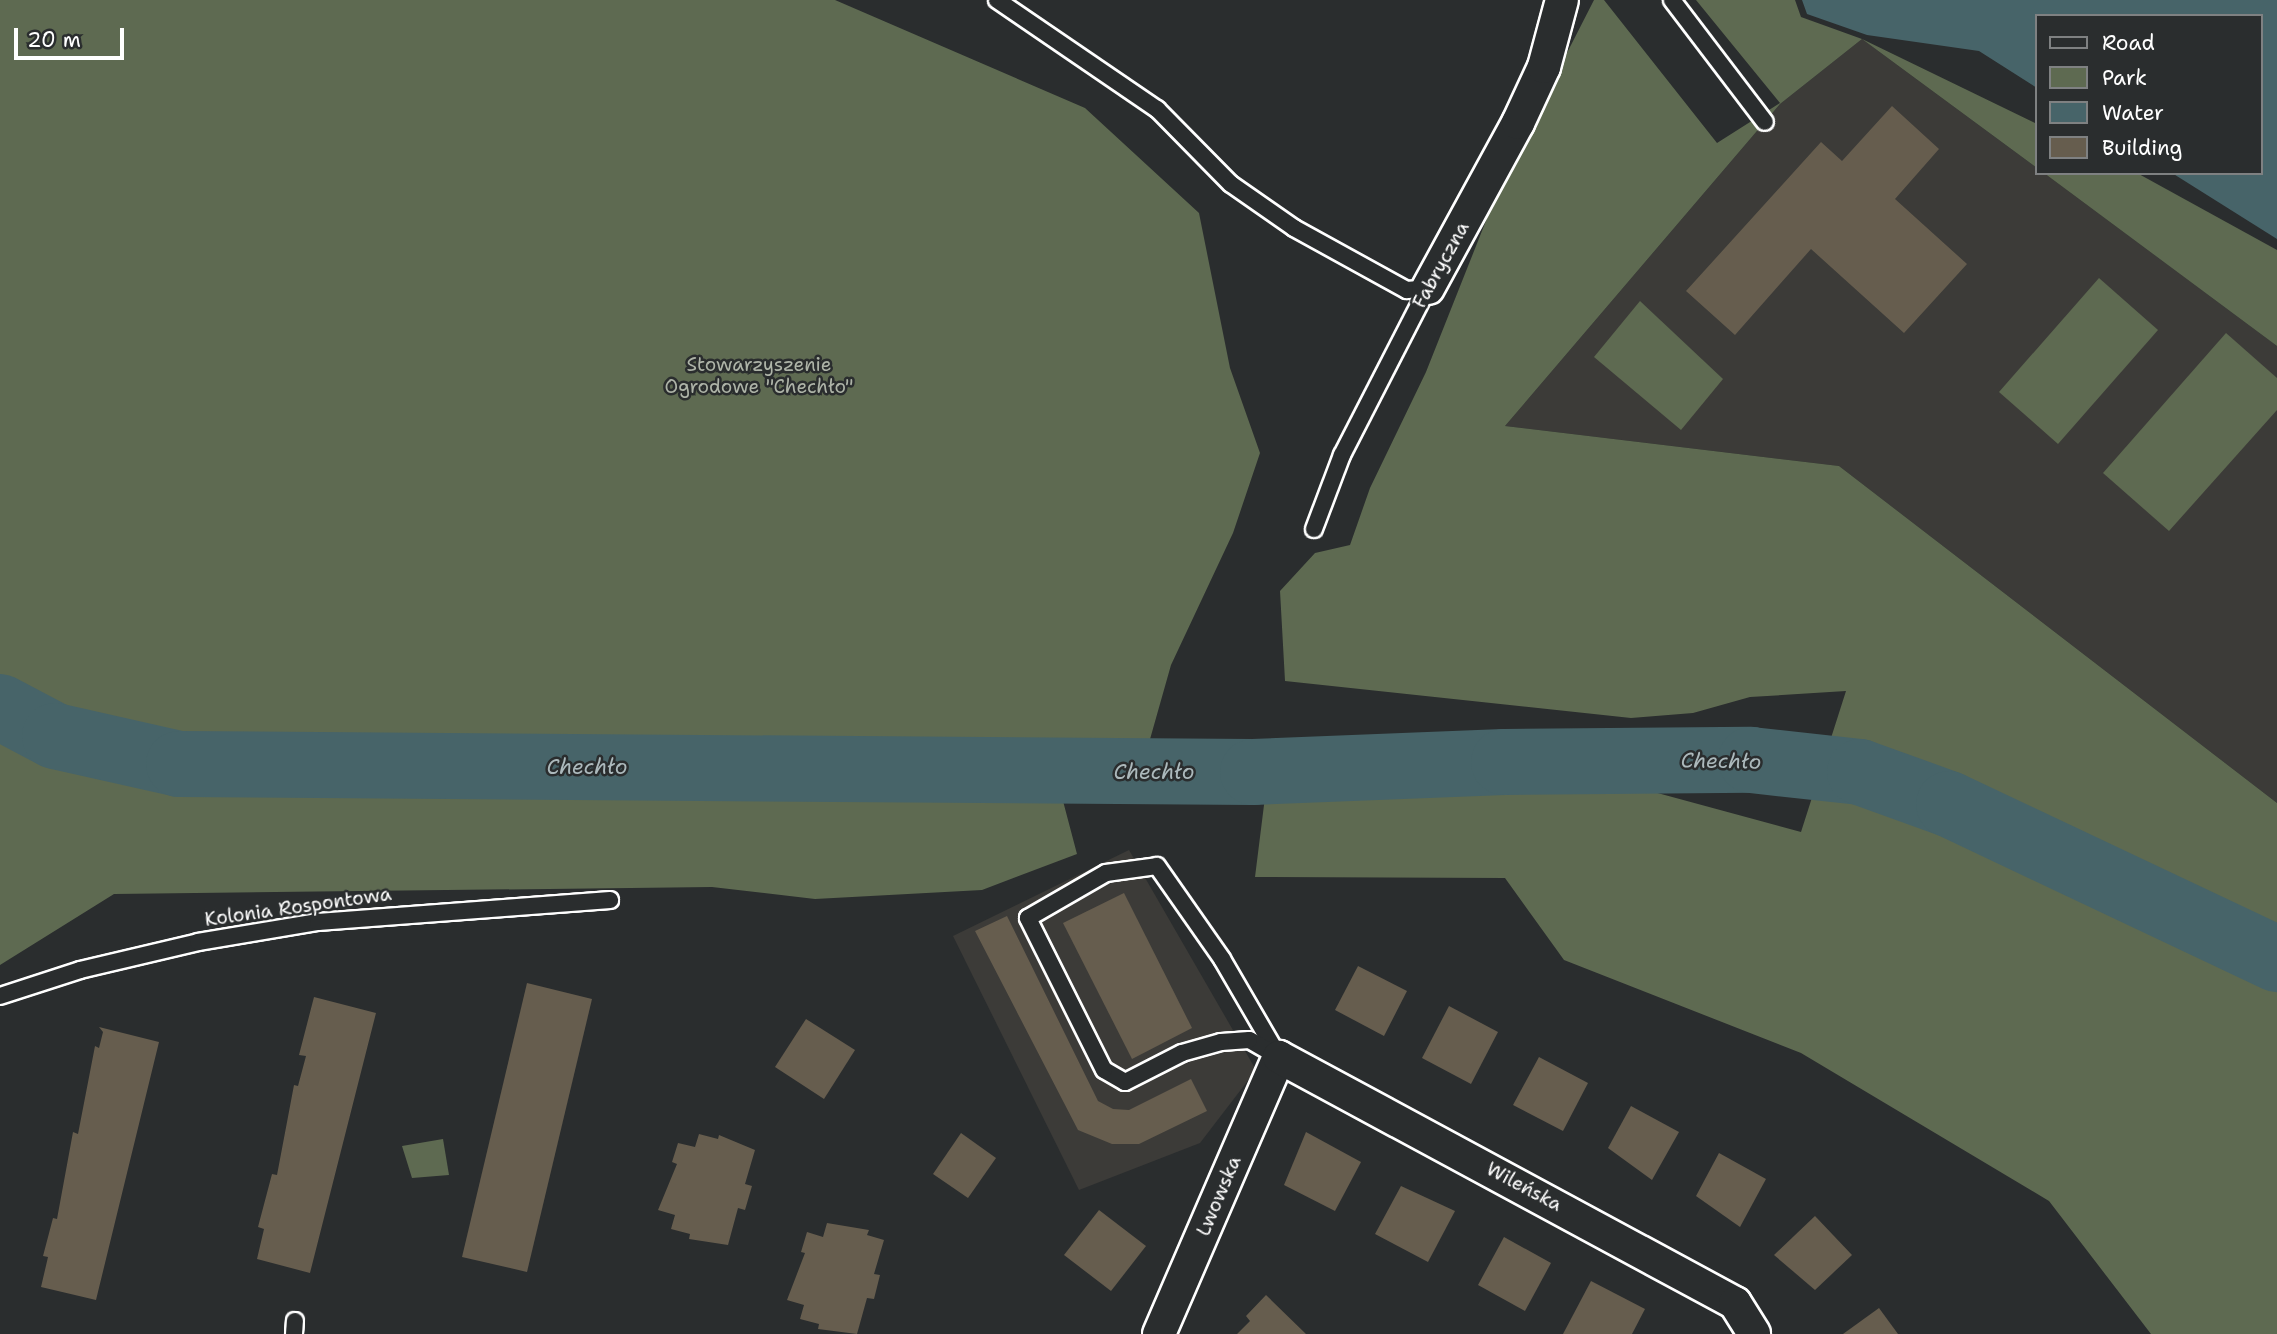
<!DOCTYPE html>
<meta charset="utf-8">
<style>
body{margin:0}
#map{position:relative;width:2277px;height:1334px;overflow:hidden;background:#2a2d2e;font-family:"Shantell Sans",sans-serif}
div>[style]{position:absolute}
.built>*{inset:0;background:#3c3b38}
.green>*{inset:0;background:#5e6a51}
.water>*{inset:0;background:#476469}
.stream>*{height:10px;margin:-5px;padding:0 5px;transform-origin:5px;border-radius:5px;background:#476469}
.river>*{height:66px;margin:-33px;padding:0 33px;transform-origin:33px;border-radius:33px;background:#476469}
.building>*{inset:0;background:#665d4e}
.roads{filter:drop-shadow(2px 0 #fff) drop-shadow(-2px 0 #fff) drop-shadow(0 2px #fff) drop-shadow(0 -2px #fff)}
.service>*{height:16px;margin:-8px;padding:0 8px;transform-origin:8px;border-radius:8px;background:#2a2d2e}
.minor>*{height:32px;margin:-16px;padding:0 16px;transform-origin:16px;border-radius:16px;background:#2a2d2e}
span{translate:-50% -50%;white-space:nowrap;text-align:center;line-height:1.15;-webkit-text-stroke:5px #2a2d2e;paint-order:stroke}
.street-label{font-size:19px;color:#fff}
.park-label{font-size:19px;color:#aeb4a8}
.water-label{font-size:21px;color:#acb9bc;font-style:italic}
.legend{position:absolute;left:2035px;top:14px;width:228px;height:161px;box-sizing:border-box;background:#2a2d2e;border:2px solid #7f8182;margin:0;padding:9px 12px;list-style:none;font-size:21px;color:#fff}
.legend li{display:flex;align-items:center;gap:14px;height:35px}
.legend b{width:35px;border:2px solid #7f8182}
.scale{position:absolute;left:14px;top:28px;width:110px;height:32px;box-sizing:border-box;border:4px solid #fff;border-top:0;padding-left:9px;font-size:21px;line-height:24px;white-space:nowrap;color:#fff;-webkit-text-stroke:5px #2a2d2e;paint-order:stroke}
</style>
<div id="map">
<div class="built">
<i style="clip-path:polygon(1862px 39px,2037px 168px,2037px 173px,2044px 173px,2277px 346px,2277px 803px,1839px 466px,1505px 426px,1780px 104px)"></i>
<i style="clip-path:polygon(1129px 850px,1256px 1070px,1200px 1143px,1079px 1190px,953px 936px)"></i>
</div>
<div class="green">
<i style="clip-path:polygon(0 0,835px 0,1085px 108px,1199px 213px,1230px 368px,1260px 453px,1233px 533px,1171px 665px,1143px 764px,187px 739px,81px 714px,0 681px)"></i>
<i style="clip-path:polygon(1594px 0,1604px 0,1717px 143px,1780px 103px,1696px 0,1795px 0,1801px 17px,1862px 39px,2037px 124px,2037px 168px,1862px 39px,1780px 104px,1505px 426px,1839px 466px,2277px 803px,2277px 1334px,2151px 1334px,2049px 1201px,1801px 1053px,1564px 960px,1505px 878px,1255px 877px,1266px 789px,1628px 785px,1801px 832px,1846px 691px,1750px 697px,1693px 713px,1631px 718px,1285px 681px,1280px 591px,1315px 553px,1350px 545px,1370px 488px,1426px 372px,1503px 178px)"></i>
<i style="clip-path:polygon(2044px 173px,2137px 173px,2277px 250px,2277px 346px)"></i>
<i style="clip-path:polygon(2099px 278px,2158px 330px,2058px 444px,1999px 392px)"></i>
<i style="clip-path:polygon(1640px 301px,1723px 379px,1681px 430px,1594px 357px)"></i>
<i style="clip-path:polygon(2226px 333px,2277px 378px,2277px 410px,2169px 531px,2103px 473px)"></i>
<i style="clip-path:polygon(0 720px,49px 747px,180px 776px,681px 788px,1058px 782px,1077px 854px,982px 890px,815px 899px,712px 887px,114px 894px,0 965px)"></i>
<i style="clip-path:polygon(443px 1139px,449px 1175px,412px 1178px,402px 1146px)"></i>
</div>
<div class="water">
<i style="clip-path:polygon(1802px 0,2277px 0,2277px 239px,2172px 173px,2261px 173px,2261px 16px,2037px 16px,2037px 88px,1979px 51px,1867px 35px,1807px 14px)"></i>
</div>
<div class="stream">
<i style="left:1504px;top:762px;width:21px;rotate:-71deg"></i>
<i style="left:1104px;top:771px;width:23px;rotate:-65deg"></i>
</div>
<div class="river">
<i style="left:0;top:707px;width:62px;rotate:27.8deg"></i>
<i style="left:55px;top:736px;width:127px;rotate:12.7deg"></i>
<i style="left:179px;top:764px;width:1074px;rotate:0.43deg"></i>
<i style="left:1253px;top:772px;width:251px;rotate:-2.3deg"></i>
<i style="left:1504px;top:762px;width:247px;rotate:-0.5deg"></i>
<i style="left:1751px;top:760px;width:110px;rotate:6.3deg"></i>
<i style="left:1860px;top:772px;width:95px;rotate:19.8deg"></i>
<i style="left:1949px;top:804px;width:363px;rotate:25.3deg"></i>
</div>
<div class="building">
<i style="clip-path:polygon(1892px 106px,1939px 149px,1895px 199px,1967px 264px,1904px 333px,1811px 249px,1735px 335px,1686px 291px,1821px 142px,1842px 161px)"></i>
<i style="clip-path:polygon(1124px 893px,1192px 1028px,1132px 1059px,1063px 923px)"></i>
<i style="clip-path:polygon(1007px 916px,1098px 1101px,1113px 1109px,1129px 1110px,1191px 1079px,1207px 1111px,1139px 1144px,1112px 1144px,1078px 1130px,975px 931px)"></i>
<i style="clip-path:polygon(1358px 966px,1407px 991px,1384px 1036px,1335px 1010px)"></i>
<i style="clip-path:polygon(527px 983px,592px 999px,527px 1272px,462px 1257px)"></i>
<i style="clip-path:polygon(314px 997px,376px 1013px,310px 1273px,257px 1259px,264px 1229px,258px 1227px,272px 1174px,277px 1175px,294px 1085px,298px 1086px,306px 1056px,299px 1055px)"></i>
<i style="clip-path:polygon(1449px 1006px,1498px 1032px,1471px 1084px,1422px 1058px)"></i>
<i style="clip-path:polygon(806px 1019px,855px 1050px,824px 1099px,775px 1067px)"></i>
<i style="clip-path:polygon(99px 1027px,159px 1042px,96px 1300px,41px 1287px,48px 1257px,43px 1256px,53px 1218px,57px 1219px,73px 1132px,78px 1134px,95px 1046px,99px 1048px,103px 1032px)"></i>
<i style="clip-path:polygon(1539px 1057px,1588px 1083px,1563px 1131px,1513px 1105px)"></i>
<i style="clip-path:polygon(1631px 1106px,1679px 1132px,1652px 1180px,1608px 1148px)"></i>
<i style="clip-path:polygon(1306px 1132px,1361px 1162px,1335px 1211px,1284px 1185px)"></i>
<i style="clip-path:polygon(961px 1133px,996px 1158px,968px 1198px,933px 1174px)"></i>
<i style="clip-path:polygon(699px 1134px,718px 1139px,719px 1135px,755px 1150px,745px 1184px,752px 1186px,745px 1210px,738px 1208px,728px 1245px,689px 1239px,690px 1234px,671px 1229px,675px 1215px,658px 1210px,677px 1164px,672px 1162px,678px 1143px,695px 1147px)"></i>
<i style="clip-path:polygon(1719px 1153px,1766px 1179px,1740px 1227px,1696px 1196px)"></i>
<i style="clip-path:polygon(1401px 1186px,1455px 1211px,1428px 1262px,1375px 1234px)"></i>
<i style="clip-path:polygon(1099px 1210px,1146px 1246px,1111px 1291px,1064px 1255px)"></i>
<i style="clip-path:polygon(1815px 1216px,1852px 1255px,1815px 1290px,1774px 1255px)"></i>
<i style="clip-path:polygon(827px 1223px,869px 1230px,867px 1235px,884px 1240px,874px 1274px,880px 1275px,874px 1299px,867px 1298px,857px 1334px,818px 1329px,819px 1324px,800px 1319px,804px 1305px,787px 1300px,805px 1253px,801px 1252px,807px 1232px,823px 1237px)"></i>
<i style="clip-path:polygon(1504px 1237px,1551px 1263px,1525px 1311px,1478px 1285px)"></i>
<i style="clip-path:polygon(1591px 1281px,1645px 1309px,1632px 1334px,1563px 1334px)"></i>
<i style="clip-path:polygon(1266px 1295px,1306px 1334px,1237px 1334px,1250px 1321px,1246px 1316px)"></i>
<i style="clip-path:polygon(1879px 1308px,1898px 1334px,1843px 1334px)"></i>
</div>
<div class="roads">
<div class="service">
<i style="left:997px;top:0;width:194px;rotate:34.3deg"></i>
<i style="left:1157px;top:109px;width:105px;rotate:45.4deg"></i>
<i style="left:1231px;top:184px;width:77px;rotate:34.9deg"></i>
<i style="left:1294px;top:228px;width:129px;rotate:28.8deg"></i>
<i style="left:1407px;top:290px;width:21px;rotate:-5deg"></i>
<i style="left:1672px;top:0;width:153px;rotate:52.7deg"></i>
<i style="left:1314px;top:529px;width:79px;rotate:-69.3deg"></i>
<i style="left:1342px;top:455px;width:188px;rotate:-62.8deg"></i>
<i style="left:1157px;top:866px;width:113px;rotate:55deg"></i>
<i style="left:1222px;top:959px;width:113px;rotate:59.8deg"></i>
<i style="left:1279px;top:1057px;width:34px;rotate:-150deg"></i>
<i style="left:1249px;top:1040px;width:28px;rotate:176deg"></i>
<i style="left:1221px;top:1042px;width:41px;rotate:164.2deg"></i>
<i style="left:1182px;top:1053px;width:64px;rotate:153deg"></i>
<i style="left:1125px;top:1082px;width:24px;rotate:-150deg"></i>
<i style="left:1104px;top:1070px;width:170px;rotate:-116.6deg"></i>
<i style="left:1028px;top:918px;width:90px;rotate:-30deg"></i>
<i style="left:1106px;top:873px;width:51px;rotate:-7.8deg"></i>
<i style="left:0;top:996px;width:84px;rotate:-18deg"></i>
<i style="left:80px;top:970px;width:121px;rotate:-13.3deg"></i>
<i style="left:198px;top:942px;width:122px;rotate:-9.5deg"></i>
<i style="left:318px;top:922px;width:293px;rotate:-4.3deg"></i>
<i style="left:294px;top:1334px;width:13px;rotate:-86deg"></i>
</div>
<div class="minor">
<i style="left:1428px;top:288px;width:188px;rotate:-61.4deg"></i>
<i style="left:1518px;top:123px;width:62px;rotate:-65.1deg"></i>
<i style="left:1544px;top:67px;width:69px;rotate:-75deg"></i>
<i style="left:1159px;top:1334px;width:302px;rotate:-66.6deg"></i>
<i style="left:1279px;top:1057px;width:518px;rotate:28.35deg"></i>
<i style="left:1735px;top:1303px;width:36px;rotate:58deg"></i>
</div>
</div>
<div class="street-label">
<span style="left:1441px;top:265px;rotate:-61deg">Fabryczna</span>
<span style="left:298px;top:907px;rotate:-8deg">Kolonia Rospontowa</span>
<span style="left:1524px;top:1187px;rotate:28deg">Wileńska</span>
<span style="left:1219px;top:1196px;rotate:-67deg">Lwowska</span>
</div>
<div class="park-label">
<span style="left:759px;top:376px">Stowarzyszenie<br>Ogrodowe "Chechło"</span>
</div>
<div class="water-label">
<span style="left:1721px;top:761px;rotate:1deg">Chechło</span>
<span style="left:587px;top:767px">Chechło</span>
<span style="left:1154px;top:772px">Chechło</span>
</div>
<ul class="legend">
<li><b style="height:9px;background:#2a2d2e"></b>Road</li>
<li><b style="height:19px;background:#5e6a51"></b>Park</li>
<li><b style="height:19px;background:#476469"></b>Water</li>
<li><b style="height:19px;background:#665d4e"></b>Building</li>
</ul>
<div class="scale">20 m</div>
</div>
